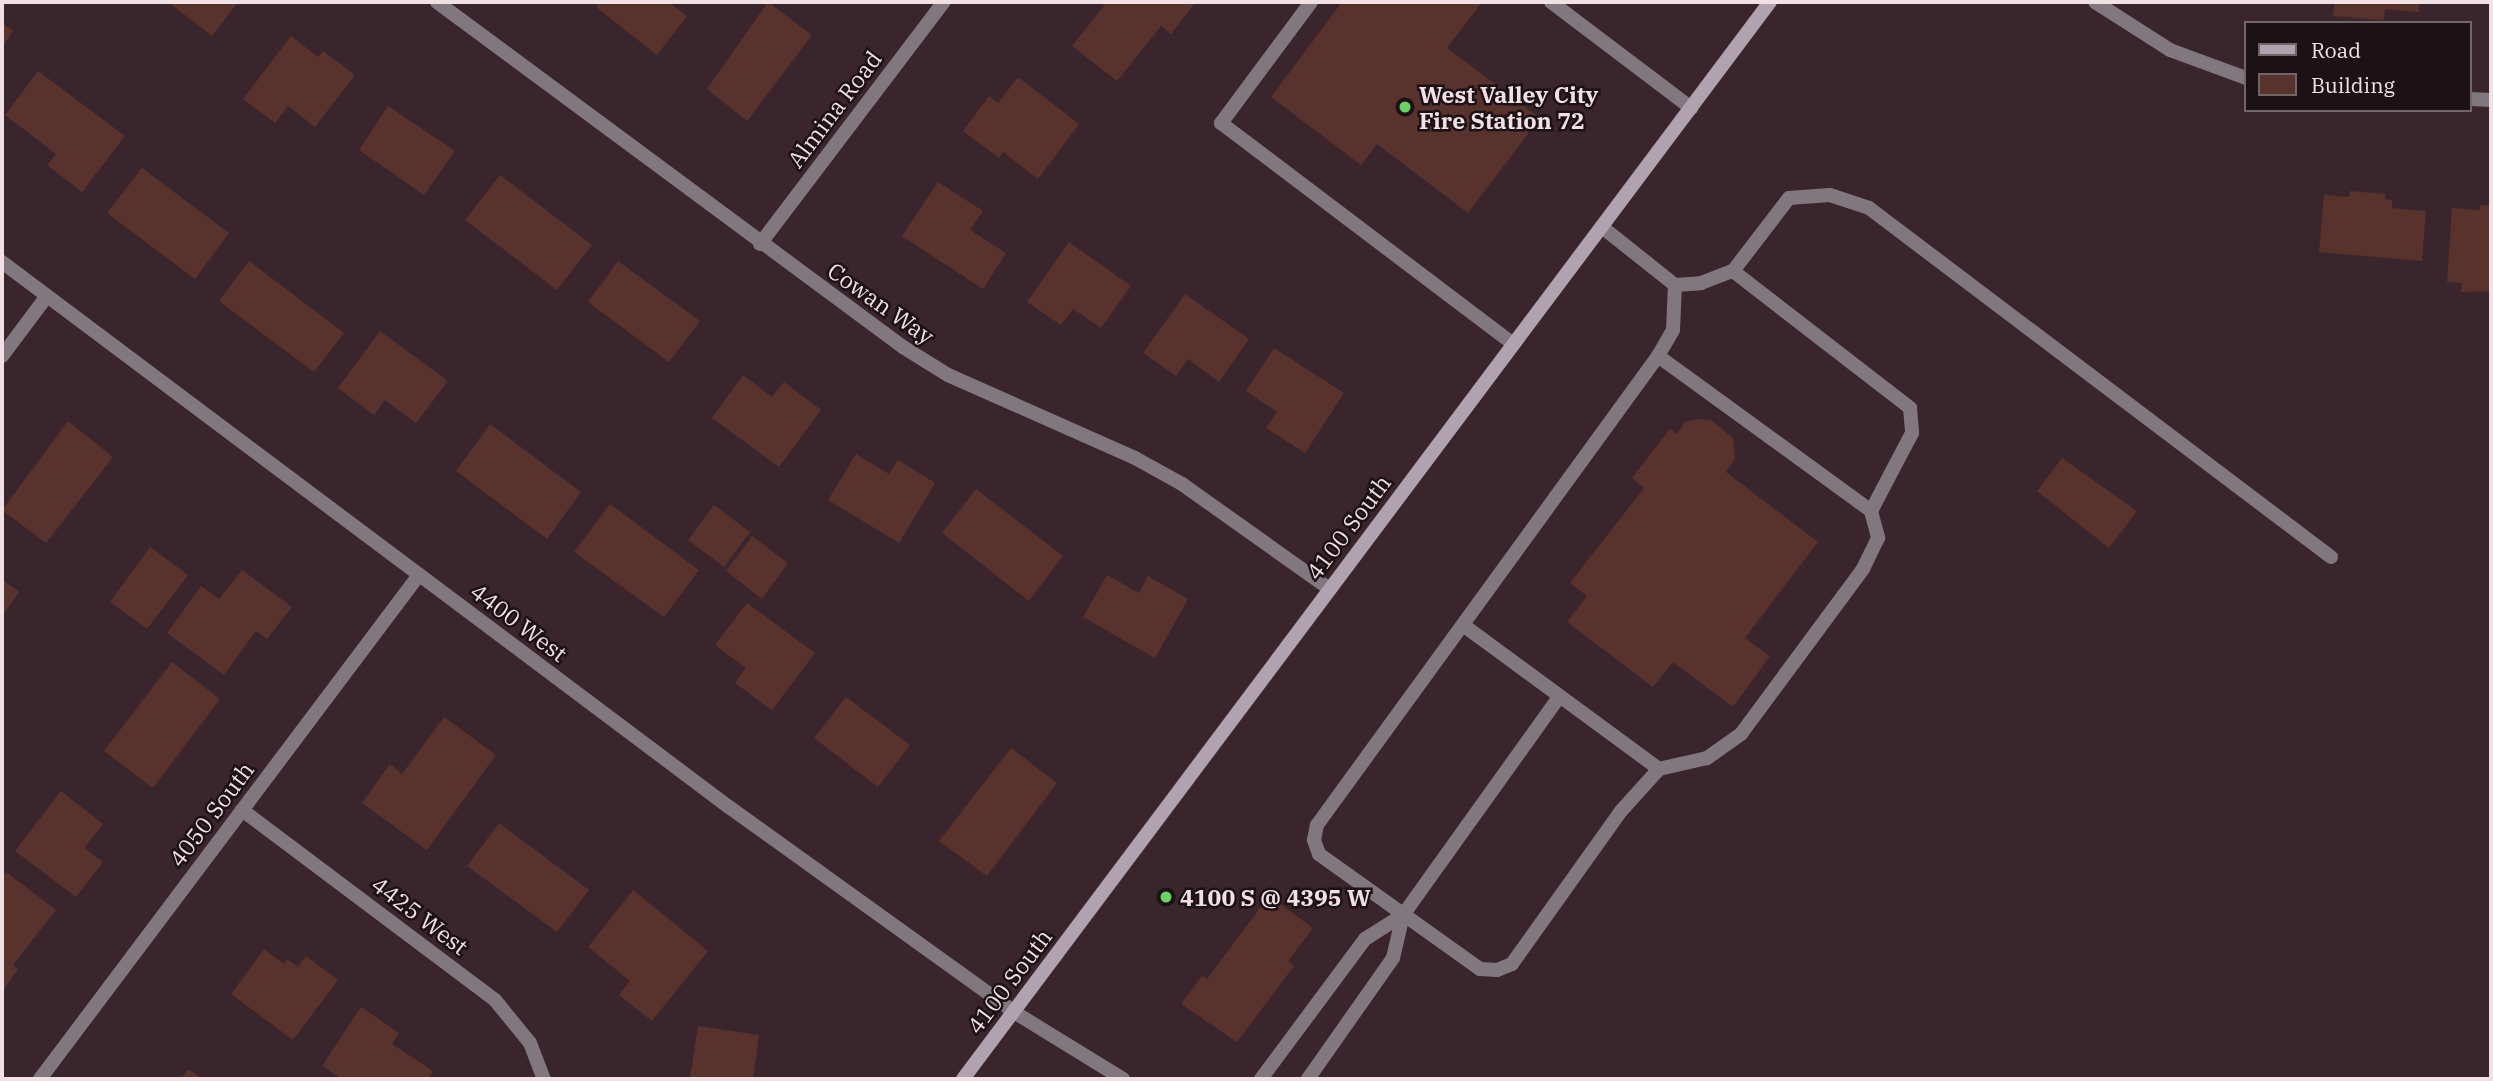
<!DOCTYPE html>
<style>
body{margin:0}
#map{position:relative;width:2493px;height:1081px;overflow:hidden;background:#3b252c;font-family:"IBM Plex Serif",serif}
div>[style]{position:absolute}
.building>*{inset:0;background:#58322d}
.service>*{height:14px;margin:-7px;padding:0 7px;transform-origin:7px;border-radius:7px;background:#81777f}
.minor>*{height:14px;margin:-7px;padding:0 7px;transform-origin:7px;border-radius:7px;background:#81777f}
.tertiary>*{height:14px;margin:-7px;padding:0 7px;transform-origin:7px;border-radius:7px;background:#81777f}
.secondary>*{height:14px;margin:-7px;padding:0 7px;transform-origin:7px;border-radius:7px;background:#b0a2ae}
.dots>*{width:19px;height:19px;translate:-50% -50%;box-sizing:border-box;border:4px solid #1c1215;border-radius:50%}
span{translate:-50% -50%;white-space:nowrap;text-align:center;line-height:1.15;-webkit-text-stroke:5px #1c1215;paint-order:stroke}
.poi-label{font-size:23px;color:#f1e1e5;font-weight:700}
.left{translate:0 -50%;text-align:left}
.street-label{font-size:23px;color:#f1e1e5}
.frame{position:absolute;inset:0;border:4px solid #f1e1e5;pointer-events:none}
.legend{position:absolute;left:2244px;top:21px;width:228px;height:91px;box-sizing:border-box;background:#1c1215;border:2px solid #716568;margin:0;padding:9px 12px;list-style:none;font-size:21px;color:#f1e1e5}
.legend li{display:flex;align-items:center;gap:14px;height:35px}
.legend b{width:35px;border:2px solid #716568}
</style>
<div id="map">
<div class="building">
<i style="clip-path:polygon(168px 2px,238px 2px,212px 36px)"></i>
<i style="clip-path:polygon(600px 2px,668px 2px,687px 16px,657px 55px,596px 7px)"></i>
<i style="clip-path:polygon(768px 2px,812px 35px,747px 121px,707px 89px)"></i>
<i style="clip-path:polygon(1107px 2px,1191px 2px,1194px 4px,1171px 34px,1161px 26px,1117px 81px,1072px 46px)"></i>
<i style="clip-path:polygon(1342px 2px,1482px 2px,1447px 48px,1540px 118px,1468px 213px,1377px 144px,1361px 165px,1271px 97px)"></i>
<i style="clip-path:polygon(2335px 2px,2419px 2px,2419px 12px,2385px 9px,2384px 20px,2333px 16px)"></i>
<i style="clip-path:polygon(2px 23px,13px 31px,2px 48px)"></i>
<i style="clip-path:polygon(291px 36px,318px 57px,323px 51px,355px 75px,315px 127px,288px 106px,275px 123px,243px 99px)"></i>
<i style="clip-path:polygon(38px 71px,125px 136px,82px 192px,47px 165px,56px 154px,5px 115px)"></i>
<i style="clip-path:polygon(1018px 77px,1079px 124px,1038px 179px,1003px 152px,999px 158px,963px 131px,989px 96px,998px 103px)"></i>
<i style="clip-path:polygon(388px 106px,455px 151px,424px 195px,359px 150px)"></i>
<i style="clip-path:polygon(142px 168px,229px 233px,195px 279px,107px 213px)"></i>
<i style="clip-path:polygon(500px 175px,592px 245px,557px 290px,465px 220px)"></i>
<i style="clip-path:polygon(938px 182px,983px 211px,970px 230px,1006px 253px,983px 289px,902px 236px)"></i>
<i style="clip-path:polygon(2350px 191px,2385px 194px,2385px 199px,2392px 200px,2392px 208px,2426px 211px,2422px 261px,2319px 252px,2324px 195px,2349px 197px)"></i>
<i style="clip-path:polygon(2480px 205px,2491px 206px,2491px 291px,2461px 292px,2462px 283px,2447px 282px,2452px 208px,2480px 210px)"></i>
<i style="clip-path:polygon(1069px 242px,1131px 286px,1101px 328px,1073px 309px,1061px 325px,1027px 302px)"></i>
<i style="clip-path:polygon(249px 261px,344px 333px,314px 372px,219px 301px)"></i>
<i style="clip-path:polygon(618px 261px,700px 321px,669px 362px,588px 302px)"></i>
<i style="clip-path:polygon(1185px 294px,1249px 339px,1219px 382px,1188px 359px,1176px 376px,1143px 353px)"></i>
<i style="clip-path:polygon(380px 331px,448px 381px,416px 423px,385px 400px,374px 415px,338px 388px)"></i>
<i style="clip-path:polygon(1274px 348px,1344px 393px,1305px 453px,1266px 428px,1277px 412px,1246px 391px)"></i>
<i style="clip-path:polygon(743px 375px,772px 397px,784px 382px,821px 410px,779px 467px,712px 418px)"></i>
<i style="clip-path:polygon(1698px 419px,1711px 420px,1733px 438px,1735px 459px,1726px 472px,1818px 542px,1745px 638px,1770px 656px,1733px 707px,1673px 662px,1653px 687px,1567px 622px,1587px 596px,1570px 583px,1644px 488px,1632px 478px,1670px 429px,1677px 434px,1685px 422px)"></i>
<i style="clip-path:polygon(68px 421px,113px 457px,46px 543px,2px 510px)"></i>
<i style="clip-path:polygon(490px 424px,581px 492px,547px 539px,456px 471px)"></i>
<i style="clip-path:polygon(856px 454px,889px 474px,898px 460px,935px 483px,899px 543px,828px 500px)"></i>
<i style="clip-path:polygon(2062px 458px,2137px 511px,2109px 548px,2037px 491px)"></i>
<i style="clip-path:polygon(976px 489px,1063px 556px,1029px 601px,942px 533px)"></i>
<i style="clip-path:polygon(610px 504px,699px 570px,664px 617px,574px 552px)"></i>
<i style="clip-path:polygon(714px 505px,750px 532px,724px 567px,688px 540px)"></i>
<i style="clip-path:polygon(752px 536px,788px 563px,762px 599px,726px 571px)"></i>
<i style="clip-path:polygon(150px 547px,188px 575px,147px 629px,110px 602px)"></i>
<i style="clip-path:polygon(242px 570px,292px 607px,267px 639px,256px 631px,224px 675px,167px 633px,201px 586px,219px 599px)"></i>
<i style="clip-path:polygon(1107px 575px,1139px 593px,1148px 576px,1188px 599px,1155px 658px,1083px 617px)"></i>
<i style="clip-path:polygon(2px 579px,19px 592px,2px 616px)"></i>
<i style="clip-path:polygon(747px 603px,815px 653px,772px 710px,735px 683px,746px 668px,715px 645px)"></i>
<i style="clip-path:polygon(172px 662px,220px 699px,153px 788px,104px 751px)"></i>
<i style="clip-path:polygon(846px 697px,910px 745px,878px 787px,814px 738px)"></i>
<i style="clip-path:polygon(444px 717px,496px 755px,427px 850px,362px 803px,390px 764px,402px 774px)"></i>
<i style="clip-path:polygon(1011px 748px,1057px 783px,987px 876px,939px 841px)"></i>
<i style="clip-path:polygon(61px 791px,103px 824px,84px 848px,103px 862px,76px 897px,15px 851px)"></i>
<i style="clip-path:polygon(499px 823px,589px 890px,557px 932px,467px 866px)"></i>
<i style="clip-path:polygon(6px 872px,56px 910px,13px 965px,18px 969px,2px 992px,2px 878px)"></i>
<i style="clip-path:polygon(633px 890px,708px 951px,652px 1021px,619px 995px,630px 981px,588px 947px)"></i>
<i style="clip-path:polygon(1269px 896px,1313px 928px,1288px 961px,1294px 966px,1237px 1042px,1181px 1004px,1202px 976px,1207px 979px)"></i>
<i style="clip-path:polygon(264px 949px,284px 964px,287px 959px,298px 967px,306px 956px,338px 980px,293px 1040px,231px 994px)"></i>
<i style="clip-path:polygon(361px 1007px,399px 1033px,392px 1044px,433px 1071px,428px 1079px,342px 1079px,322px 1066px)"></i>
<i style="clip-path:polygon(698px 1026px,759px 1035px,753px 1079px,690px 1079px)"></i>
<i style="clip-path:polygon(188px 1069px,203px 1079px,181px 1079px)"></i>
</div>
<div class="service">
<i style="left:1311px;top:2px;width:151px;rotate:126.6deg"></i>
<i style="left:1221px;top:123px;width:366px;rotate:37.1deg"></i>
<i style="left:1551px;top:2px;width:176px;rotate:37.1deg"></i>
<i style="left:1602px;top:227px;width:93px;rotate:38.5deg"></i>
<i style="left:1675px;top:285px;width:26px;rotate:-4deg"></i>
<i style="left:1701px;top:283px;width:34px;rotate:-21deg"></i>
<i style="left:1733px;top:271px;width:224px;rotate:37.7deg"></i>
<i style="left:1910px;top:408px;width:25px;rotate:85deg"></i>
<i style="left:1912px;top:433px;width:88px;rotate:117.7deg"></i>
<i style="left:1871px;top:511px;width:28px;rotate:75deg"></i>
<i style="left:1878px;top:538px;width:34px;rotate:116deg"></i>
<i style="left:1863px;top:569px;width:205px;rotate:126.5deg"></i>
<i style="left:1741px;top:734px;width:42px;rotate:144.8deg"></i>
<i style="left:1707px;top:758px;width:49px;rotate:167.1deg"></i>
<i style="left:1659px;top:769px;width:57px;rotate:132.1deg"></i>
<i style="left:1621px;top:811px;width:188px;rotate:125.5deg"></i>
<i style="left:1512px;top:964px;width:16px;rotate:158deg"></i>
<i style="left:1497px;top:970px;width:17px;rotate:-177deg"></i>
<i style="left:1480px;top:969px;width:198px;rotate:-144.5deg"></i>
<i style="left:1319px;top:854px;width:15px;rotate:-110deg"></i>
<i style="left:1314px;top:840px;width:15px;rotate:-79deg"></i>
<i style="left:1317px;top:825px;width:580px;rotate:-53.98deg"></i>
<i style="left:1658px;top:356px;width:30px;rotate:-60deg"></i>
<i style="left:1673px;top:330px;width:45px;rotate:-87.5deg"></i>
<i style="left:1733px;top:271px;width:92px;rotate:-52.5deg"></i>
<i style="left:1789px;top:198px;width:41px;rotate:-4.2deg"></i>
<i style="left:1830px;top:195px;width:41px;rotate:18.4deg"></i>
<i style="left:1869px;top:208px;width:579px;rotate:37.07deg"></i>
<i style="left:1658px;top:356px;width:263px;rotate:36deg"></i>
<i style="left:1463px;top:625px;width:243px;rotate:36.3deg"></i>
<i style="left:1403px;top:915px;width:269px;rotate:-54.4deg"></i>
<i style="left:1261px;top:1079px;width:174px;rotate:-53.4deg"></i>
<i style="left:1365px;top:939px;width:45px;rotate:-32.3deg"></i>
<i style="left:1403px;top:915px;width:44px;rotate:103.1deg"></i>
<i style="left:1393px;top:958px;width:148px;rotate:125.1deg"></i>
</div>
<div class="minor">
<i style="left:437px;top:2px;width:580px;rotate:36.51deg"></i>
<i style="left:903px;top:347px;width:53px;rotate:31.9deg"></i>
<i style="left:948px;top:375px;width:205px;rotate:23.9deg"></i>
<i style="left:1135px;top:458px;width:54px;rotate:29deg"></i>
<i style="left:1182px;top:484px;width:181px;rotate:35.4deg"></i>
<i style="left:2095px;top:2px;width:89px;rotate:32.6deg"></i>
<i style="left:2170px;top:50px;width:81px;rotate:20.2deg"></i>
<i style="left:2470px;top:99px;width:21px;rotate:3deg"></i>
<i style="left:760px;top:244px;width:304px;rotate:-52.8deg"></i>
<i style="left:2px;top:356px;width:75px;rotate:-53.1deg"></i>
<i style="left:242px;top:810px;width:316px;rotate:36.9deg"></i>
<i style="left:495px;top:1000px;width:55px;rotate:50.9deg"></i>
<i style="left:530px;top:1043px;width:39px;rotate:69deg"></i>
<i style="left:1014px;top:1012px;width:128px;rotate:31.6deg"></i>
<i style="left:40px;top:1079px;width:631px;rotate:-53.06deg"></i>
</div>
<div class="tertiary">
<i style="left:2px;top:262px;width:909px;rotate:36.86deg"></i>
<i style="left:729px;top:807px;width:351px;rotate:35.7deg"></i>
</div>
<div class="secondary">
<i style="left:963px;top:1079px;width:1346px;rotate:-53.16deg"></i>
</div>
<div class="dots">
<i style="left:1405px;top:107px;background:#6ad364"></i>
<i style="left:1166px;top:897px;background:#6ad364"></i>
</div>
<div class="poi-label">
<span class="left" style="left:1419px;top:107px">West Valley City<br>Fire Station 72</span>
<span class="left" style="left:1180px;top:897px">4100 S @ 4395 W</span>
</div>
<div class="street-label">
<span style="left:834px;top:109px;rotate:-53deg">Almina Road</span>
<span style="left:881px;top:303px;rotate:35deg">Cowan Way</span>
<span style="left:1348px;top:527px;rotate:-53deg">4100 South</span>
<span style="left:519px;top:622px;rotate:37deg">4400 West</span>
<span style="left:211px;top:814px;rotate:-53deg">4050 South</span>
<span style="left:420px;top:915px;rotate:37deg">4425 West</span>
<span style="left:1009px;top:981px;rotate:-53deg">4100 South</span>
</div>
<div class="frame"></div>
<ul class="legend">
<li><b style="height:9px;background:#b0a2ae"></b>Road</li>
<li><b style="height:19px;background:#58322d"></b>Building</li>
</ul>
</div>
